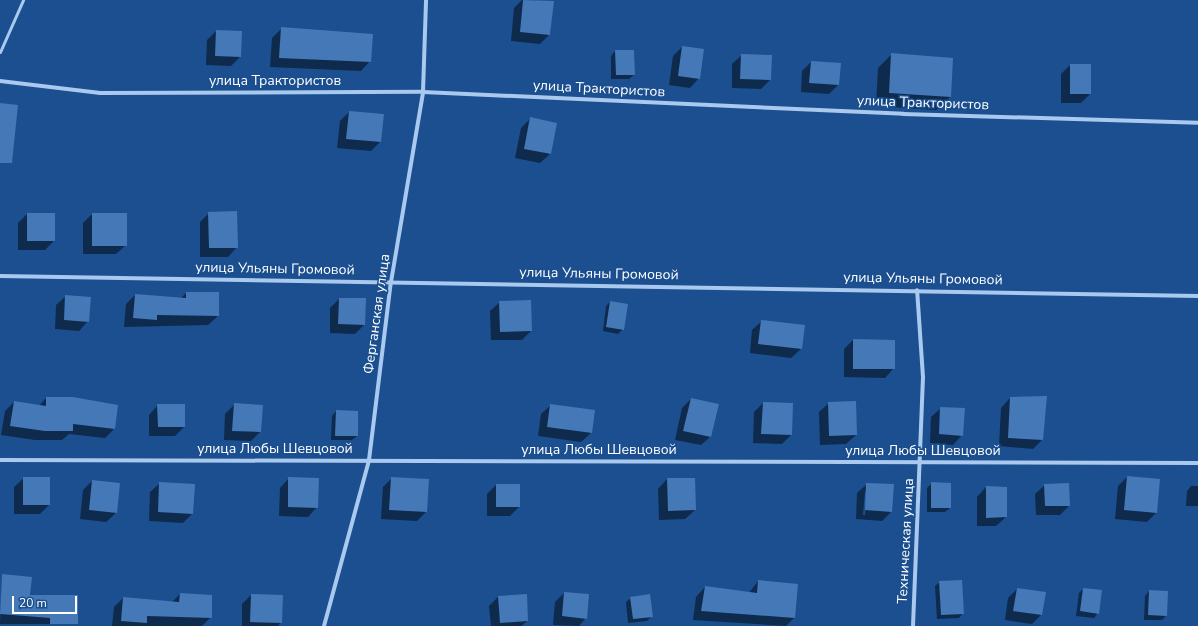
<!DOCTYPE html>
<meta charset="utf-8">
<style>
body{margin:0}
#map{position:relative;width:1198px;height:626px;overflow:hidden;background:#1b4f8f;font-family:"Nunito Sans",sans-serif}
div>[style]{position:absolute}
.shadow>*{inset:0;background:#0007}
.building>*{inset:0;background:#4478b7}
.lane>*{height:3px;margin:-1.5px;padding:0 1.5px;transform-origin:1.5px;border-radius:1.5px;background:#a9c9ee}
.street>*{height:4px;margin:-2px;padding:0 2px;transform-origin:2px;border-radius:2px;background:#a9c9ee}
span{translate:-50% -50%;white-space:nowrap;text-align:center;line-height:1.15;-webkit-text-stroke:3px #1b4f8f;paint-order:stroke}
.street-label{font-size:14px;color:#fff}
.scale{position:absolute;left:12px;top:596px;width:65px;height:18px;box-sizing:border-box;border:2px solid #fff;border-top:0;padding-left:5px;font-size:12px;line-height:14px;white-space:nowrap;color:#fff;-webkit-text-stroke:3px #1b4f8f;paint-order:stroke}
</style>
<div id="map">
<div class="shadow">
<i style="clip-path:polygon(522px 0,553px 2px,550px 34px,540px 44px,511px 41px,514px 8px)"></i>
<i style="clip-path:polygon(282px 28px,370px 61px,361px 71px,270px 67px,272px 38px)"></i>
<i style="clip-path:polygon(216px 31px,240px 57px,231px 66px,206px 65px,207px 40px)"></i>
<i style="clip-path:polygon(682px 47px,699px 78px,690px 88px,669px 85px,673px 56px)"></i>
<i style="clip-path:polygon(615px 51px,634px 75px,629px 79px,611px 79px,611px 56px)"></i>
<i style="clip-path:polygon(892px 54px,950px 97px,936px 110px,876px 106px,878px 68px)"></i>
<i style="clip-path:polygon(742px 55px,770px 80px,761px 89px,732px 88px,732px 64px)"></i>
<i style="clip-path:polygon(811px 62px,838px 85px,829px 94px,801px 92px,802px 71px)"></i>
<i style="clip-path:polygon(1070px 65px,1090px 65px,1090px 94px,1081px 103px,1061px 103px,1061px 74px)"></i>
<i style="clip-path:polygon(349px 112px,380px 142px,371px 151px,337px 148px,340px 121px)"></i>
<i style="clip-path:polygon(531px 118px,556px 123px,550px 154px,540px 163px,515px 158px,521px 128px)"></i>
<i style="clip-path:polygon(209px 213px,237px 247px,228px 257px,200px 257px,200px 222px)"></i>
<i style="clip-path:polygon(27px 214px,54px 241px,45px 250px,18px 250px,18px 223px)"></i>
<i style="clip-path:polygon(92px 214px,126px 245px,116px 254px,83px 254px,83px 223px)"></i>
<i style="clip-path:polygon(186px 293px,218px 316px,208px 325px,124px 327px,126px 304px,135px 295px,180px 299px)"></i>
<i style="clip-path:polygon(66px 296px,88px 321px,79px 331px,55px 329px,56px 305px)"></i>
<i style="clip-path:polygon(339px 299px,364px 325px,355px 334px,330px 333px,330px 308px)"></i>
<i style="clip-path:polygon(500px 302px,531px 331px,522px 340px,491px 340px,490px 311px)"></i>
<i style="clip-path:polygon(610px 302px,623px 329px,618px 334px,603px 331px,606px 306px)"></i>
<i style="clip-path:polygon(762px 321px,801px 349px,791px 358px,750px 353px,752px 330px)"></i>
<i style="clip-path:polygon(853px 340px,894px 368px,885px 378px,844px 377px,844px 349px)"></i>
<i style="clip-path:polygon(1045px 397px,1042px 440px,1033px 449px,999px 446px,1001px 408px,1010px 398px)"></i>
<i style="clip-path:polygon(46px 398px,114px 429px,105px 438px,69px 434px,62px 440px,35px 440px,1px 435px,5px 411px,14px 402px,39px 406px)"></i>
<i style="clip-path:polygon(691px 399px,711px 436px,701px 445px,675px 440px,682px 408px)"></i>
<i style="clip-path:polygon(763px 403px,792px 404px,791px 435px,782px 444px,753px 443px,754px 412px)"></i>
<i style="clip-path:polygon(829px 403px,856px 435px,846px 444px,820px 445px,819px 412px)"></i>
<i style="clip-path:polygon(235px 404px,262px 406px,260px 432px,251px 441px,224px 440px,225px 414px)"></i>
<i style="clip-path:polygon(158px 405px,184px 427px,175px 436px,149px 436px,149px 415px)"></i>
<i style="clip-path:polygon(551px 405px,594px 411px,591px 433px,581px 442px,538px 436px,541px 414px)"></i>
<i style="clip-path:polygon(941px 408px,962px 435px,953px 445px,930px 443px,931px 417px)"></i>
<i style="clip-path:polygon(336px 411px,357px 436px,352px 440px,331px 440px,332px 416px)"></i>
<i style="clip-path:polygon(1127px 477px,1156px 513px,1147px 522px,1115px 519px,1118px 486px)"></i>
<i style="clip-path:polygon(24px 478px,49px 478px,49px 505px,40px 514px,14px 514px,14px 487px)"></i>
<i style="clip-path:polygon(289px 478px,317px 507px,308px 517px,279px 516px,280px 488px)"></i>
<i style="clip-path:polygon(392px 478px,426px 512px,417px 521px,381px 519px,383px 487px)"></i>
<i style="clip-path:polygon(667px 479px,695px 510px,685px 519px,659px 520px,658px 489px)"></i>
<i style="clip-path:polygon(92px 481px,116px 513px,106px 522px,80px 519px,83px 490px)"></i>
<i style="clip-path:polygon(160px 483px,192px 514px,183px 523px,149px 521px,150px 492px)"></i>
<i style="clip-path:polygon(932px 483px,950px 508px,945px 512px,927px 512px,927px 488px)"></i>
<i style="clip-path:polygon(evenodd,867px 484px,891px 512px,882px 521px,856px 519px,857px 493px,867px 484px,865px 492px,867px 492px,865px 515px,863px 515px,865px 492px)"></i>
<i style="clip-path:polygon(496px 485px,519px 507px,510px 516px,487px 516px,487px 494px)"></i>
<i style="clip-path:polygon(1045px 485px,1069px 506px,1060px 515px,1036px 515px,1035px 494px)"></i>
<i style="clip-path:polygon(1191px 486px,1198px 486px,1198px 506px,1186px 506px,1187px 491px)"></i>
<i style="clip-path:polygon(986px 487px,1006px 517px,996px 526px,977px 526px,977px 497px)"></i>
<i style="clip-path:polygon(2px 575px,29px 596px,77px 624px,0 624px)"></i>
<i style="clip-path:polygon(758px 581px,797px 585px,794px 618px,786px 626px,693px 620px,696px 597px,705px 587px,749px 593px)"></i>
<i style="clip-path:polygon(940px 582px,963px 613px,959px 618px,937px 619px,935px 586px)"></i>
<i style="clip-path:polygon(1017px 589px,1041px 615px,1032px 624px,1005px 620px,1008px 598px)"></i>
<i style="clip-path:polygon(1083px 589px,1098px 613px,1094px 618px,1076px 616px,1079px 593px)"></i>
<i style="clip-path:polygon(1149px 591px,1166px 616px,1162px 620px,1144px 620px,1145px 596px)"></i>
<i style="clip-path:polygon(564px 593px,586px 618px,579px 626px,553px 625px,555px 602px)"></i>
<i style="clip-path:polygon(180px 594px,211px 617px,202px 626px,112px 626px,114px 607px,123px 598px,172px 602px)"></i>
<i style="clip-path:polygon(251px 595px,281px 622px,278px 626px,242px 626px,242px 604px)"></i>
<i style="clip-path:polygon(498px 597px,527px 621px,522px 626px,491px 626px,489px 606px)"></i>
<i style="clip-path:polygon(631px 598px,652px 616px,647px 621px,628px 623px,626px 602px)"></i>
</div>
<div class="building">
<i style="clip-path:polygon(523px 0,554px 1px,550px 35px,520px 32px)"></i>
<i style="clip-path:polygon(281px 27px,373px 34px,371px 62px,279px 58px)"></i>
<i style="clip-path:polygon(216px 30px,242px 31px,241px 57px,215px 56px)"></i>
<i style="clip-path:polygon(682px 46px,704px 49px,700px 79px,678px 76px)"></i>
<i style="clip-path:polygon(615px 50px,634px 50px,635px 75px,616px 75px)"></i>
<i style="clip-path:polygon(891px 53px,953px 58px,951px 97px,889px 93px)"></i>
<i style="clip-path:polygon(741px 54px,772px 55px,771px 80px,740px 79px)"></i>
<i style="clip-path:polygon(811px 61px,841px 63px,839px 85px,809px 83px)"></i>
<i style="clip-path:polygon(1070px 64px,1091px 64px,1091px 94px,1070px 94px)"></i>
<i style="clip-path:polygon(0 103px,18px 105px,12px 163px,0 163px)"></i>
<i style="clip-path:polygon(349px 111px,384px 114px,381px 142px,346px 139px)"></i>
<i style="clip-path:polygon(530px 117px,557px 123px,551px 154px,524px 149px)"></i>
<i style="clip-path:polygon(237px 211px,238px 248px,209px 248px,208px 212px)"></i>
<i style="clip-path:polygon(27px 213px,55px 213px,55px 241px,27px 241px)"></i>
<i style="clip-path:polygon(92px 213px,127px 213px,127px 246px,92px 246px)"></i>
<i style="clip-path:polygon(186px 292px,219px 292px,219px 316px,157px 315px,157px 320px,133px 318px,135px 294px,186px 298px)"></i>
<i style="clip-path:polygon(65px 295px,91px 297px,89px 322px,64px 320px)"></i>
<i style="clip-path:polygon(339px 298px,366px 298px,365px 325px,338px 324px)"></i>
<i style="clip-path:polygon(531px 300px,532px 331px,500px 332px,499px 301px)"></i>
<i style="clip-path:polygon(610px 301px,628px 304px,624px 330px,606px 327px)"></i>
<i style="clip-path:polygon(761px 320px,805px 325px,802px 349px,758px 344px)"></i>
<i style="clip-path:polygon(853px 339px,895px 340px,895px 369px,853px 369px)"></i>
<i style="clip-path:polygon(1047px 396px,1043px 440px,1008px 438px,1010px 397px)"></i>
<i style="clip-path:polygon(46px 397px,73px 397px,118px 405px,115px 429px,73px 424px,73px 431px,45px 431px,10px 426px,14px 401px,46px 406px)"></i>
<i style="clip-path:polygon(691px 398px,719px 404px,711px 437px,683px 431px)"></i>
<i style="clip-path:polygon(856px 401px,857px 435px,829px 436px,828px 402px)"></i>
<i style="clip-path:polygon(763px 402px,793px 403px,792px 435px,761px 434px)"></i>
<i style="clip-path:polygon(234px 403px,263px 405px,261px 432px,232px 431px)"></i>
<i style="clip-path:polygon(157px 404px,185px 404px,185px 427px,158px 427px)"></i>
<i style="clip-path:polygon(550px 404px,595px 410px,592px 433px,547px 427px)"></i>
<i style="clip-path:polygon(940px 407px,965px 408px,963px 436px,939px 434px)"></i>
<i style="clip-path:polygon(336px 410px,358px 411px,358px 436px,335px 436px)"></i>
<i style="clip-path:polygon(1127px 476px,1160px 479px,1157px 513px,1124px 510px)"></i>
<i style="clip-path:polygon(23px 477px,50px 477px,50px 505px,23px 505px)"></i>
<i style="clip-path:polygon(288px 477px,319px 478px,318px 508px,288px 507px)"></i>
<i style="clip-path:polygon(391px 477px,429px 479px,427px 512px,389px 510px)"></i>
<i style="clip-path:polygon(667px 478px,695px 478px,696px 510px,668px 511px)"></i>
<i style="clip-path:polygon(92px 480px,120px 483px,117px 513px,89px 510px)"></i>
<i style="clip-path:polygon(159px 482px,195px 484px,193px 514px,158px 512px)"></i>
<i style="clip-path:polygon(931px 482px,951px 483px,951px 508px,931px 508px)"></i>
<i style="clip-path:polygon(866px 483px,894px 484px,892px 512px,865px 510px)"></i>
<i style="clip-path:polygon(1069px 483px,1070px 506px,1045px 506px,1044px 484px)"></i>
<i style="clip-path:polygon(496px 484px,520px 484px,520px 507px,496px 507px)"></i>
<i style="clip-path:polygon(986px 486px,1007px 487px,1007px 517px,986px 518px)"></i>
<i style="clip-path:polygon(2px 574px,32px 577px,30px 595px,78px 595px,78px 624px,50px 624px,50px 618px,0 614px)"></i>
<i style="clip-path:polygon(758px 580px,798px 584px,795px 618px,701px 611px,705px 586px,757px 593px)"></i>
<i style="clip-path:polygon(962px 580px,964px 614px,941px 615px,939px 581px)"></i>
<i style="clip-path:polygon(1017px 588px,1046px 592px,1042px 615px,1013px 611px)"></i>
<i style="clip-path:polygon(1083px 588px,1102px 590px,1099px 614px,1080px 611px)"></i>
<i style="clip-path:polygon(1149px 590px,1168px 591px,1167px 616px,1148px 615px)"></i>
<i style="clip-path:polygon(564px 592px,589px 594px,587px 619px,562px 616px)"></i>
<i style="clip-path:polygon(180px 593px,212px 595px,212px 618px,147px 616px,147px 623px,121px 621px,123px 597px,179px 602px)"></i>
<i style="clip-path:polygon(251px 594px,283px 595px,282px 623px,250px 622px)"></i>
<i style="clip-path:polygon(527px 594px,528px 621px,500px 623px,498px 596px)"></i>
<i style="clip-path:polygon(650px 594px,653px 617px,633px 619px,630px 597px)"></i>
</div>
<div class="lane">
<i style="left:0;top:52px;width:57px;rotate:-66.1deg"></i>
</div>
<div class="street">
<i style="left:0;top:81px;width:101px;rotate:6.8deg"></i>
<i style="left:100px;top:93px;width:323px;rotate:-0.2deg"></i>
<i style="left:423px;top:92px;width:481px;rotate:2.6deg"></i>
<i style="left:903px;top:114px;width:295px;rotate:1.7deg"></i>
<i style="left:0;top:276px;width:1198px;rotate:0.96deg"></i>
<i style="left:0;top:460px;width:1198px;rotate:0.14deg"></i>
<i style="left:324px;top:626px;width:172px;rotate:-74.8deg"></i>
<i style="left:369px;top:460px;width:179px;rotate:-83deg"></i>
<i style="left:391px;top:282px;width:193px;rotate:-80.4deg"></i>
<i style="left:423px;top:92px;width:92px;rotate:-88.1deg"></i>
<i style="left:913px;top:626px;width:249px;rotate:-87.7deg"></i>
<i style="left:923px;top:377px;width:87px;rotate:-93.9deg"></i>
</div>
<div class="street-label">
<span style="left:275px;top:81px">улица Трактористов</span>
<span style="left:599px;top:89px;rotate:3deg">улица Трактористов</span>
<span style="left:923px;top:103px;rotate:2deg">улица Трактористов</span>
<span style="left:275px;top:269px;rotate:1deg">улица Ульяны Громовой</span>
<span style="left:599px;top:274px;rotate:1deg">улица Ульяны Громовой</span>
<span style="left:923px;top:279px;rotate:1deg">улица Ульяны Громовой</span>
<span style="left:377px;top:314px;rotate:-82deg">Ферганская улица</span>
<span style="left:275px;top:449px">улица Любы Шевцовой</span>
<span style="left:599px;top:450px">улица Любы Шевцовой</span>
<span style="left:923px;top:451px">улица Любы Шевцовой</span>
<span style="left:906px;top:541px;rotate:-87deg">Техническая улица</span>
</div>
<div class="scale">20 m</div>
</div>
